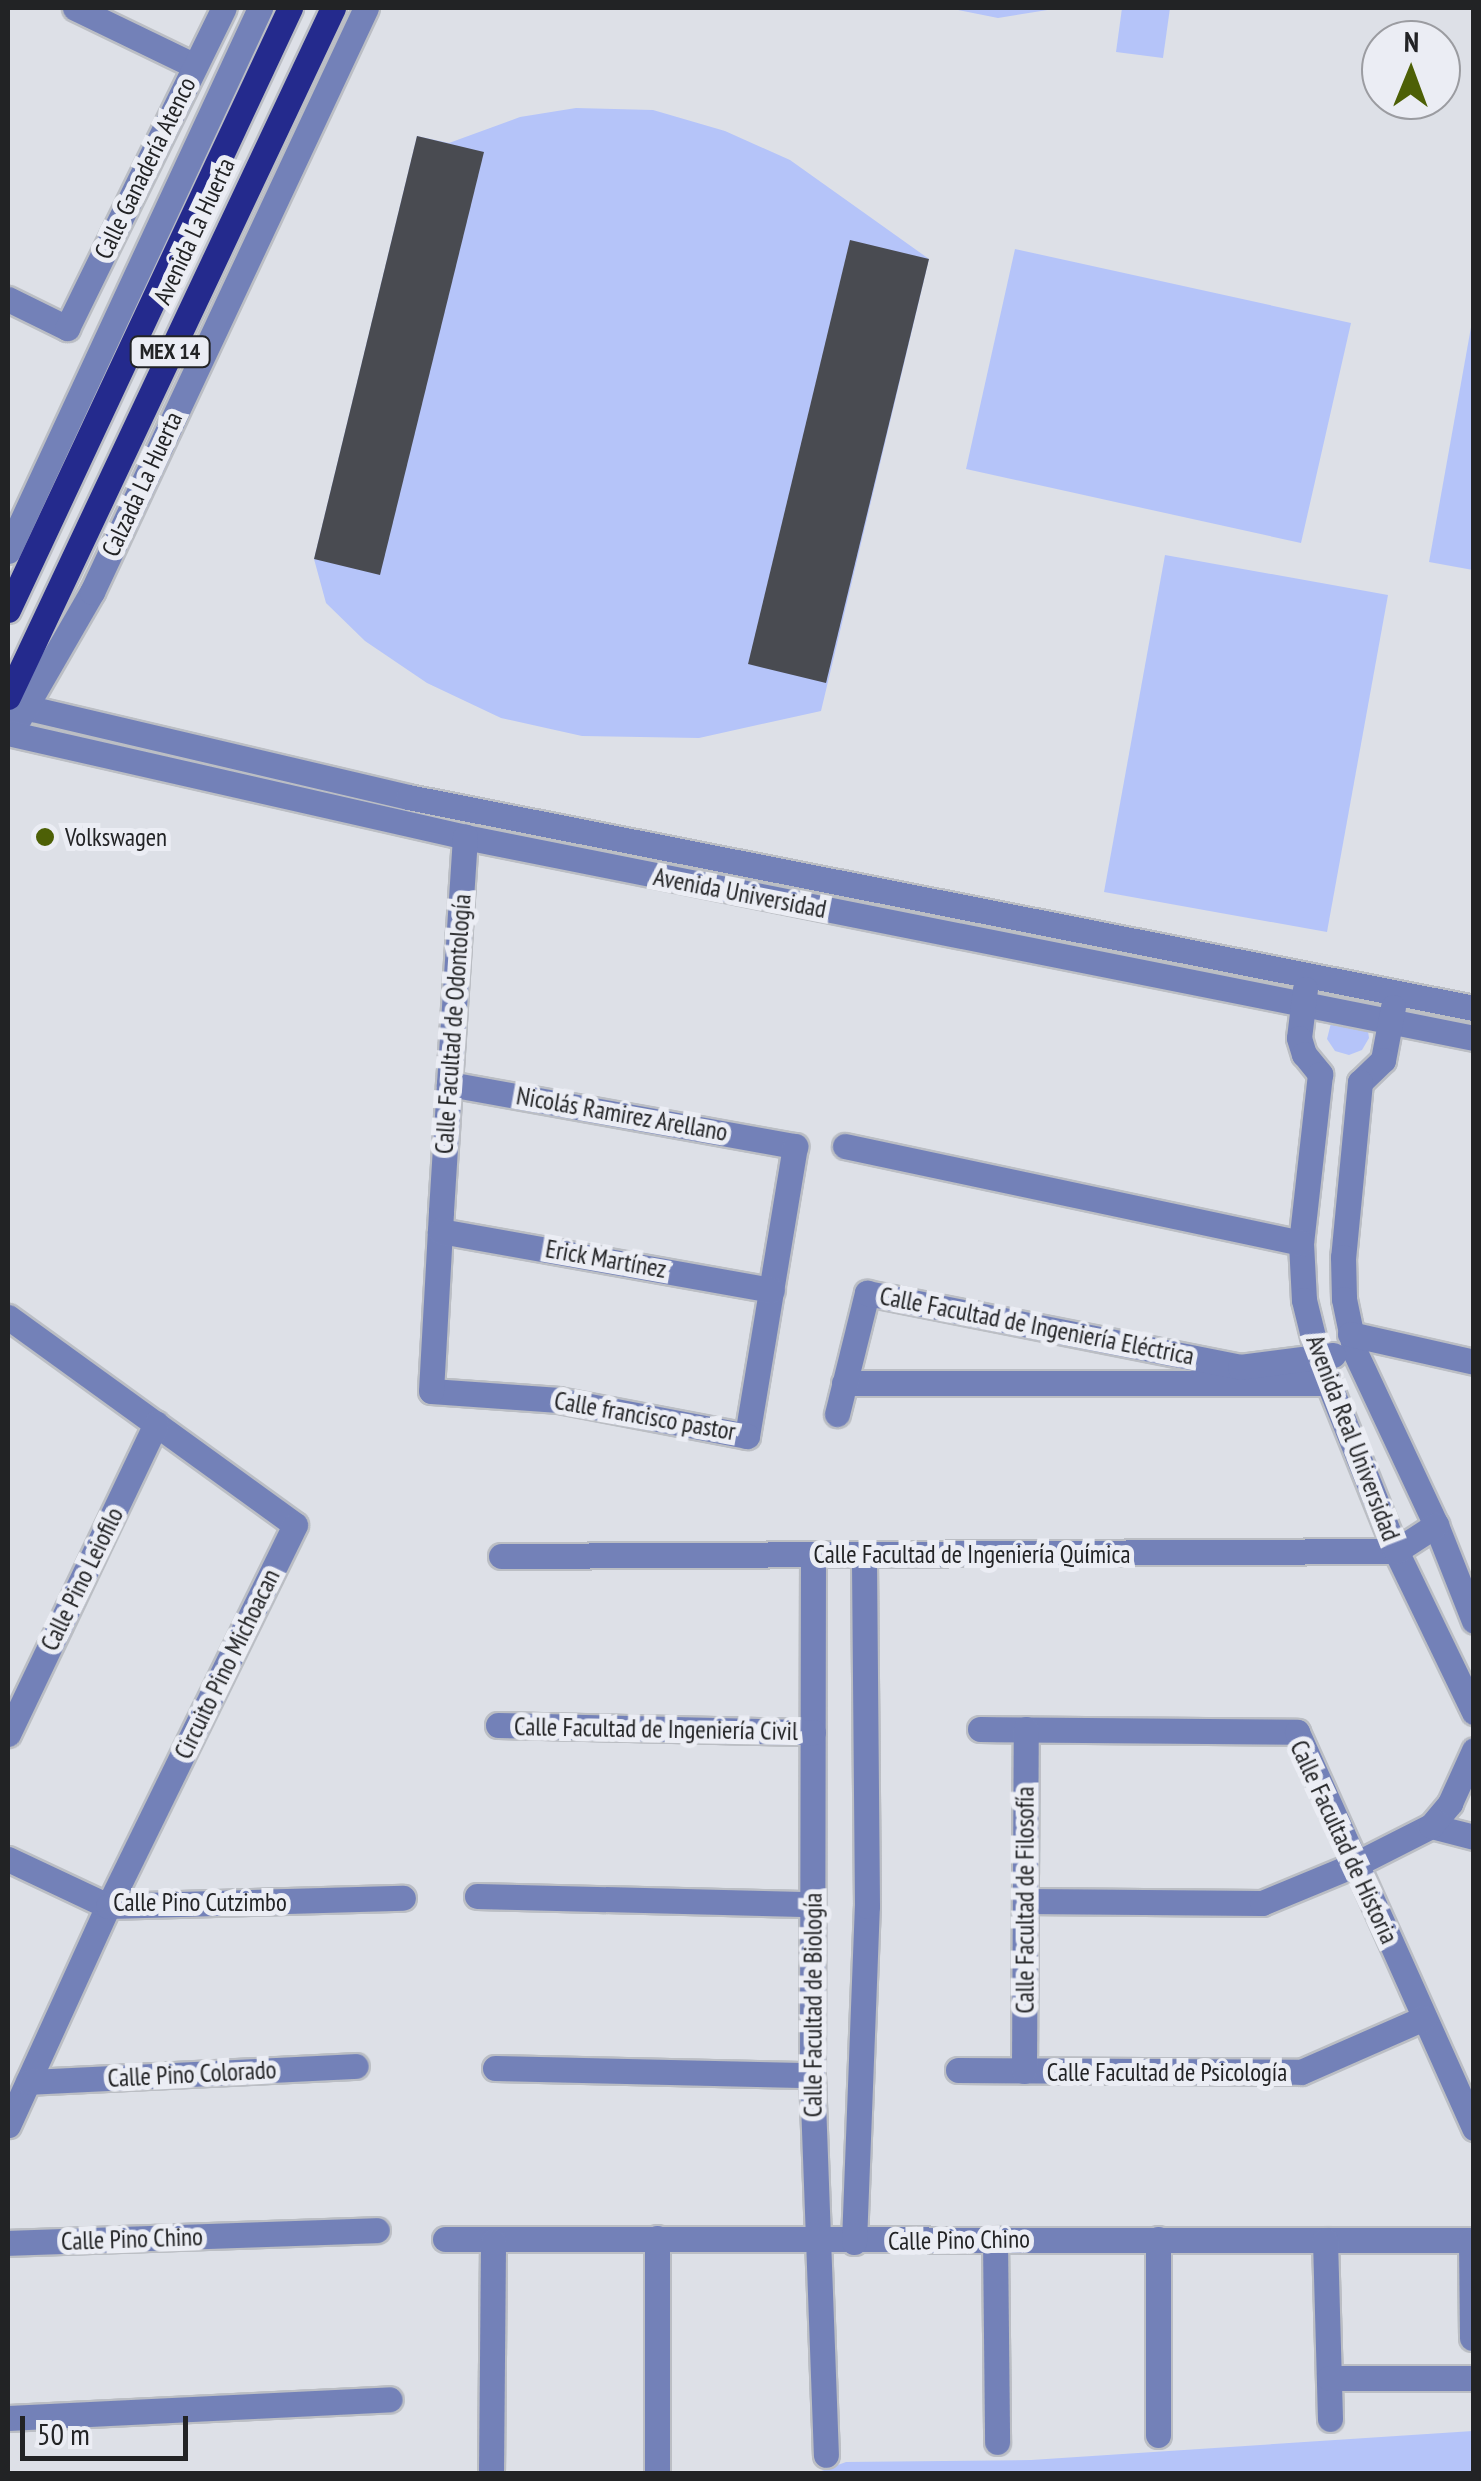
<!DOCTYPE html>
<meta charset="utf-8">
<style>
body{margin:0}
#map{position:relative;width:1481px;height:2481px;overflow:hidden;background:#dde0e7;font-family:"PT Sans Narrow",sans-serif}
div>[style]{position:absolute}
.green>*{inset:0;background:#b5c4f9}
.building>*{inset:0;background:#494b51}
.roads{filter:drop-shadow(2px 0 #bbbec4) drop-shadow(-2px 0 #bbbec4) drop-shadow(0 2px #bbbec4) drop-shadow(0 -2px #bbbec4)}
.minor>*{height:25px;margin:-12.5px;padding:0 12.5px;transform-origin:12.5px;border-radius:12.5px;background:#7381b8}
.major>*{height:25px;margin:-12.5px;padding:0 12.5px;transform-origin:12.5px;border-radius:12.5px;background:#242a8d}
.dots>*{width:28px;height:28px;translate:-50% -50%;box-sizing:border-box;border:5px solid #ebedf4;border-radius:50%}
span{translate:-50% -50%;white-space:nowrap;text-align:center;line-height:1.15;-webkit-text-stroke:10px #ebedf4;paint-order:stroke}
.shield-label span{padding:2px 8px;background:#ebedf4;border:2px solid;border-radius:8px;-webkit-text-stroke-width:0}
.shield-label{font-size:22px;color:#222325;font-weight:700}
.street-label{font-size:25px;color:#222325}
.poi-label{font-size:25px;color:#222325}
.left{translate:0 -50%;text-align:left}
.frame{position:absolute;inset:0;border:10px solid #222325;pointer-events:none}
.north{position:absolute;left:1361px;top:20px;width:100px;height:100px;box-sizing:border-box;background:#ebedf4;border:2px solid #9b9ca1;border-radius:50%;rotate:1deg;font-size:28px;font-weight:700;line-height:40px;text-align:center;color:#222325}
.north::after{content:'';display:block;margin:auto;width:35px;height:45px;background:#4d6006;clip-path:polygon(50% 0,100% 100%,50% 72%,0 100%)}
.scale{position:absolute;left:20px;top:2416px;width:168px;height:45px;box-sizing:border-box;border:5px solid #222325;border-top:0;padding-left:12px;font-size:30px;line-height:35px;white-space:nowrap;color:#222325;-webkit-text-stroke:8px #ebedf4;paint-order:stroke}
</style>
<div id="map">
<div class="green">
<i style="clip-path:polygon(948px 8px,1060px 8px,998px 18px)"></i>
<i style="clip-path:polygon(1122px 8px,1170px 8px,1163px 58px,1116px 52px)"></i>
<i style="clip-path:polygon(576px 108px,653px 110px,725px 131px,790px 160px,929px 259px,821px 711px,699px 738px,582px 736px,501px 718px,427px 683px,365px 641px,326px 603px,314px 559px,417px 136px,449px 143px,520px 117px)"></i>
<i style="clip-path:polygon(1015px 249px,1351px 323px,1301px 543px,966px 469px)"></i>
<i style="clip-path:polygon(1473px 316px,1474px 570px,1473px 570px,1429px 562px)"></i>
<i style="clip-path:polygon(1165px 555px,1388px 595px,1327px 932px,1104px 892px)"></i>
<i style="clip-path:polygon(1332px 1019px,1367px 1024px,1369px 1038px,1362px 1050px,1349px 1055px,1335px 1051px,1327px 1039px)"></i>
<i style="clip-path:polygon(1473px 2431px,1473px 2473px,816px 2473px,846px 2462px,1031px 2460px)"></i>
</div>
<div class="building">
<i style="clip-path:polygon(417px 136px,484px 152px,380px 575px,314px 559px)"></i>
<i style="clip-path:polygon(850px 240px,929px 259px,826px 683px,748px 664px)"></i>
</div>
<div class="roads">
<div class="minor">
<i style="left:75px;top:8px;width:133px;rotate:25.8deg"></i>
<i style="left:8px;top:299px;width:66px;rotate:26.2deg"></i>
<i style="left:67px;top:328px;width:356px;rotate:-63.9deg"></i>
<i style="left:8px;top:551px;width:599px;rotate:-65.1deg"></i>
<i style="left:8px;top:699px;width:27px;rotate:22deg"></i>
<i style="left:33px;top:709px;width:385px;rotate:13.2deg"></i>
<i style="left:408px;top:797px;width:1087px;rotate:11.2deg"></i>
<i style="left:18px;top:720px;width:148px;rotate:-60deg"></i>
<i style="left:92px;top:592px;width:645px;rotate:-64.87deg"></i>
<i style="left:8px;top:733px;width:469px;rotate:12.8deg"></i>
<i style="left:465px;top:837px;width:1029px;rotate:11.27deg"></i>
<i style="left:1305px;top:989px;width:49px;rotate:97deg"></i>
<i style="left:1299px;top:1038px;width:17px;rotate:73deg"></i>
<i style="left:1304px;top:1054px;width:26px;rotate:51deg"></i>
<i style="left:1320px;top:1074px;width:170px;rotate:96.4deg"></i>
<i style="left:1301px;top:1243px;width:57px;rotate:87deg"></i>
<i style="left:1304px;top:1300px;width:59px;rotate:76.2deg"></i>
<i style="left:1318px;top:1357px;width:209px;rotate:68.1deg"></i>
<i style="left:1396px;top:1551px;width:179px;rotate:64.2deg"></i>
<i style="left:1393px;top:1007px;width:54px;rotate:100.7deg"></i>
<i style="left:1383px;top:1060px;width:32px;rotate:136deg"></i>
<i style="left:1360px;top:1082px;width:176px;rotate:95.5deg"></i>
<i style="left:1343px;top:1257px;width:42px;rotate:88.6deg"></i>
<i style="left:1344px;top:1299px;width:54px;rotate:78.3deg"></i>
<i style="left:1355px;top:1352px;width:191px;rotate:64.9deg"></i>
<i style="left:1436px;top:1525px;width:103px;rotate:68.4deg"></i>
<i style="left:449px;top:1084px;width:352px;rotate:10.2deg"></i>
<i style="left:795px;top:1146px;width:294px;rotate:99.4deg"></i>
<i style="left:747px;top:1436px;width:191px;rotate:-169.2deg"></i>
<i style="left:559px;top:1400px;width:128px;rotate:-176deg"></i>
<i style="left:431px;top:1391px;width:180px;rotate:-86.8deg"></i>
<i style="left:441px;top:1211px;width:127px;rotate:-86.4deg"></i>
<i style="left:449px;top:1084px;width:248px;rotate:-86.3deg"></i>
<i style="left:845px;top:1146px;width:466px;rotate:12deg"></i>
<i style="left:440px;top:1231px;width:337px;rotate:10.1deg"></i>
<i style="left:8px;top:1317px;width:354px;rotate:35.9deg"></i>
<i style="left:295px;top:1525px;width:424px;rotate:116.1deg"></i>
<i style="left:108px;top:1906px;width:241px;rotate:114.5deg"></i>
<i style="left:1350px;top:1334px;width:127px;rotate:12.7deg"></i>
<i style="left:844px;top:1383px;width:484px"></i>
<i style="left:837px;top:1414px;width:125px;rotate:-76.1deg"></i>
<i style="left:867px;top:1293px;width:380px;rotate:11.2deg"></i>
<i style="left:1240px;top:1367px;width:94px;rotate:-7.4deg"></i>
<i style="left:813px;top:1555px;width:520px;rotate:90.11deg"></i>
<i style="left:812px;top:2075px;width:380px;rotate:87.9deg"></i>
<i style="left:501px;top:1556px;width:895px;rotate:-0.32deg"></i>
<i style="left:1396px;top:1551px;width:48px;rotate:-33deg"></i>
<i style="left:498px;top:1725px;width:315px;rotate:1.3deg"></i>
<i style="left:980px;top:1729px;width:317px;rotate:0.5deg"></i>
<i style="left:1297px;top:1732px;width:434px;rotate:65.9deg"></i>
<i style="left:8px;top:1734px;width:344px;rotate:-64.5deg"></i>
<i style="left:1431px;top:1826px;width:44px;rotate:14.3deg"></i>
<i style="left:8px;top:1859px;width:110px;rotate:25.2deg"></i>
<i style="left:108px;top:1906px;width:295px;rotate:-1.6deg"></i>
<i style="left:477px;top:1896px;width:335px;rotate:1.4deg"></i>
<i style="left:1025px;top:1901px;width:237px;rotate:0.5deg"></i>
<i style="left:1262px;top:1903px;width:102px;rotate:-22.5deg"></i>
<i style="left:1356px;top:1864px;width:84px;rotate:-26.9deg"></i>
<i style="left:1431px;top:1826px;width:30px;rotate:-50deg"></i>
<i style="left:1450px;top:1803px;width:58px;rotate:-65.6deg"></i>
<i style="left:495px;top:2068px;width:317px;rotate:1.3deg"></i>
<i style="left:958px;top:2070px;width:343px;rotate:0.3deg"></i>
<i style="left:1301px;top:2072px;width:134px;rotate:-23.7deg"></i>
<i style="left:1024px;top:2071px;width:342px;rotate:-89.7deg"></i>
<i style="left:28px;top:2082px;width:328px;rotate:-2.8deg"></i>
<i style="left:657px;top:2238px;width:236px;rotate:90deg"></i>
<i style="left:445px;top:2239px;width:1029px;rotate:0.06deg"></i>
<i style="left:995px;top:2239px;width:203px;rotate:89.4deg"></i>
<i style="left:1158px;top:2239px;width:196px;rotate:90deg"></i>
<i style="left:1325px;top:2240px;width:179px;rotate:88.4deg"></i>
<i style="left:1471px;top:2240px;width:98px;rotate:89.4deg"></i>
<i style="left:854px;top:2242px;width:336px;rotate:-87.8deg"></i>
<i style="left:867px;top:1906px;width:351px;rotate:-90.5deg"></i>
<i style="left:8px;top:2243px;width:369px;rotate:-2deg"></i>
<i style="left:1329px;top:2378px;width:145px"></i>
<i style="left:8px;top:2418px;width:382px;rotate:-2.8deg"></i>
<i style="left:491px;top:2474px;width:233px;rotate:-89.5deg"></i>
</div>
<div class="major">
<i style="left:8px;top:610px;width:665px;rotate:-64.9deg"></i>
<i style="left:8px;top:697px;width:762px;rotate:-64.75deg"></i>
</div>
</div>
<div class="dots">
<i style="left:45px;top:837px;background:#4d6006"></i>
</div>
<div class="shield-label">
<span style="left:170px;top:352px">MEX 14</span>
</div>
<div class="street-label">
<span style="left:145px;top:168px;rotate:-64deg">Calle Ganadería Atenco</span>
<span style="left:194px;top:231px;rotate:-65deg">Avenida La Huerta</span>
<span style="left:142px;top:484px;rotate:-65deg">Calzada La Huerta</span>
<span style="left:740px;top:893px;rotate:11deg">Avenida Universidad</span>
<span style="left:453px;top:1024px;rotate:-86deg">Calle Facultad de Odontología</span>
<span style="left:622px;top:1114px;rotate:10deg">Nicolás Ramirez Arellano</span>
<span style="left:606px;top:1259px;rotate:10deg">Erick Martínez</span>
<span style="left:1037px;top:1326px;rotate:11deg">Calle Facultad de Ingeniería Eléctrica</span>
<span style="left:645px;top:1416px;rotate:10deg">Calle francisco pastor</span>
<span style="left:1353px;top:1438px;rotate:69deg">Avenida Real Universidad</span>
<span style="left:972px;top:1554px">Calle Facultad de Ingenierίa Quίmica</span>
<span style="left:82px;top:1579px;rotate:-64deg">Calle Pino Leiofilo</span>
<span style="left:227px;top:1664px;rotate:-64deg">Circuito Pino Michoacan</span>
<span style="left:656px;top:1729px;rotate:1deg">Calle Facultad de Ingeniería Civil</span>
<span style="left:1344px;top:1842px;rotate:65deg">Calle Facultad de Historia</span>
<span style="left:1025px;top:1900px;rotate:-90deg">Calle Facultad de Filosofía</span>
<span style="left:200px;top:1902px">Calle Pino Cutzimbo</span>
<span style="left:813px;top:2005px;rotate:-90deg">Calle Facultad de Biología</span>
<span style="left:1167px;top:2072px">Calle Facultad de Psicología</span>
<span style="left:192px;top:2074px;rotate:-3deg">Calle Pino Colorado</span>
<span style="left:132px;top:2239px;rotate:-2deg">Calle Pino Chino</span>
<span style="left:959px;top:2240px;rotate:-1deg">Calle Pino Chino</span>
</div>
<div class="poi-label">
<span class="left" style="left:65px;top:837px">Volkswagen</span>
</div>
<div class="frame"></div>
<div class="north">N</div>
<div class="scale">50 m</div>
</div>
